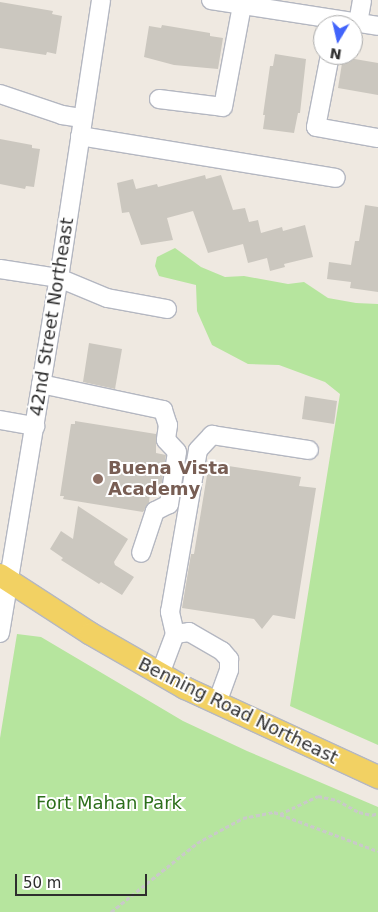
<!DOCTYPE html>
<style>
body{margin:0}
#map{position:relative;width:378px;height:912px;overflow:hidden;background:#efe9e1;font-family:"DejaVu Sans",sans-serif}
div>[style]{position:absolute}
.green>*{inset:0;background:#b6e59e}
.building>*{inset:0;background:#cbc7bf}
.path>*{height:3px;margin-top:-1.5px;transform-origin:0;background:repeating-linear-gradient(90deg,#c9c9c9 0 4px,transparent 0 6.5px)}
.roads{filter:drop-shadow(1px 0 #b4b7c1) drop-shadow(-1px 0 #b4b7c1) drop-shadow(0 1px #b4b7c1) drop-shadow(0 -1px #b4b7c1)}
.minor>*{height:18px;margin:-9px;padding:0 9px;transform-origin:9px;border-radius:9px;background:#fff}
.major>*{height:22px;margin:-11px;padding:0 11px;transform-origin:11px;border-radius:11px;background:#f2d163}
.dots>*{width:14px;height:14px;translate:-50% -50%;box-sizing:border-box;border:2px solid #fff;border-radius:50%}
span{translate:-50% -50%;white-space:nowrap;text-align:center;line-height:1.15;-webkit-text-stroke:4px #fff;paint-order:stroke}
.street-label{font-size:18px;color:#2e2e2e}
.education-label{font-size:18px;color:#785e54;font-weight:700}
.left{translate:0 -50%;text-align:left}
.park-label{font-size:18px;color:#2c6e1b}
.north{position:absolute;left:313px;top:15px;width:50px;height:50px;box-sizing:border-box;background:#fff;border:1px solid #ababab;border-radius:50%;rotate:189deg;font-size:14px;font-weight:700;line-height:20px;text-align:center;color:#2e2e2e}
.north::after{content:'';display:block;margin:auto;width:18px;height:22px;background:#4264fb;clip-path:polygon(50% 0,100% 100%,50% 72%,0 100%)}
.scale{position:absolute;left:15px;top:874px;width:132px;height:22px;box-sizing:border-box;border:2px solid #2e2e2e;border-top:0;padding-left:6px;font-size:15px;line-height:18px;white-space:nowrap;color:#2e2e2e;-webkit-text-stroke:4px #fff;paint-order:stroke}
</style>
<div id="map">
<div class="green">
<i style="clip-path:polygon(175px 248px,201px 267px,225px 277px,244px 276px,288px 284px,304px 282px,328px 298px,356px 303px,378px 304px,378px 745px,290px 706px,340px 394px,325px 382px,279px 365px,248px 364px,212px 345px,197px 311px,196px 285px,159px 276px,155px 266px,157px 257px)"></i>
<i style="clip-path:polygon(17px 634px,41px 637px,183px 721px,247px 751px,378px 807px,378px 912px,0 912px,0 738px)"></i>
</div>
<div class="building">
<i style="clip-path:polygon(0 2px,53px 11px,52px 14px,62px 16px,56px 54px,47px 52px,46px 55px,0 48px)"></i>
<i style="clip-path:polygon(162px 25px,210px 33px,210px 36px,223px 38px,218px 69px,174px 65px,144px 57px,149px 26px,161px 28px)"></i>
<i style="clip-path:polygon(275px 54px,306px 59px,300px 113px,298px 113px,294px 133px,263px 129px,265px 115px,263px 115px,270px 66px,273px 66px)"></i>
<i style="clip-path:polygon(343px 57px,378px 63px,378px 95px,338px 88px)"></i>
<i style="clip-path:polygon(0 139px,32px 145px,32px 148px,40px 149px,34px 187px,26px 186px,25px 189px,0 184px)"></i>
<i style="clip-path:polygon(205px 175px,206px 179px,221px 175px,233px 210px,245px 208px,249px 222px,258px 220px,261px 233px,282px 227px,283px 231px,305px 225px,313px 257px,284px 264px,285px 267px,270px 271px,267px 258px,248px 263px,243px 244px,208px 253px,193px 211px,167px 218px,173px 240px,141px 245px,129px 212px,122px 213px,117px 183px,133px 179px,136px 189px,157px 184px,158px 187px)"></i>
<i style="clip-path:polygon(365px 205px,378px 207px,378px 292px,350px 288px,351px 282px,327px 279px,329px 262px,351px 265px,355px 241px,359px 241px)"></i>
<i style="clip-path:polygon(89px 343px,122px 349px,115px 389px,83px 382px)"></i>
<i style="clip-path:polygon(305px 396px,337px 401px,334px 424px,302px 419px)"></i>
<i style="clip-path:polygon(75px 421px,156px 434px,156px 453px,166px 455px,160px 495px,150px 493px,149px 503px,143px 512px,63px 499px,64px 496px,60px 496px,71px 424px,75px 424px)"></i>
<i style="clip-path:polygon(209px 463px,301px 477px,299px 486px,316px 488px,295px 619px,273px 615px,262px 629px,254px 619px,182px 608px,191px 554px,194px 554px)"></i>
<i style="clip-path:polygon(78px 506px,128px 539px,114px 562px,115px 565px,134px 577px,122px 595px,101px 582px,99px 584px,61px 560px,63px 558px,50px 549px,61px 531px,73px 539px)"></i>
</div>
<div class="path">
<i style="left:280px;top:814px;width:42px;rotate:-25.3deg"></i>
<i style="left:318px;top:796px;width:19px;rotate:12deg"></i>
<i style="left:337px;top:800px;width:25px;rotate:29deg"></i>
<i style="left:359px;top:812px;width:13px;rotate:13deg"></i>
<i style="left:372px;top:815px;width:6px;rotate:-18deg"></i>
<i style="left:111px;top:912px;width:110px;rotate:-38.7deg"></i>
<i style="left:197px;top:843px;width:52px;rotate:-28.5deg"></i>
<i style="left:243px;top:818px;width:32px;rotate:-11deg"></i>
<i style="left:274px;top:812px;width:111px;rotate:20.6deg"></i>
</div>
<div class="roads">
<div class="minor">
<i style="left:211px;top:0;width:169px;rotate:8.8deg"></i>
<i style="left:358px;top:23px;width:23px;rotate:-80deg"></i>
<i style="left:330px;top:55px;width:73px;rotate:101deg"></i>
<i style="left:316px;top:127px;width:63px;rotate:10.1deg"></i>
<i style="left:0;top:94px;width:65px;rotate:18.7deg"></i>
<i style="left:62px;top:115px;width:20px;rotate:9deg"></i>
<i style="left:159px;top:99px;width:64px;rotate:7.1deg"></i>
<i style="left:223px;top:107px;width:104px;rotate:-79.4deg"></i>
<i style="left:80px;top:136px;width:259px;rotate:9.3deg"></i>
<i style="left:0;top:269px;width:60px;rotate:8.7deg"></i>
<i style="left:59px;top:278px;width:52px;rotate:22.6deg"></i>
<i style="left:107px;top:298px;width:61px;rotate:10.4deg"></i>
<i style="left:41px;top:384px;width:125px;rotate:12deg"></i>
<i style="left:163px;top:410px;width:16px;rotate:72deg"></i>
<i style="left:168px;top:425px;width:15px;rotate:98deg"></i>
<i style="left:166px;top:440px;width:16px;rotate:47deg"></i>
<i style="left:177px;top:452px;width:53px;rotate:98.7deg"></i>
<i style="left:169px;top:504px;width:16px;rotate:153deg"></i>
<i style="left:155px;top:511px;width:44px;rotate:108.4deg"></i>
<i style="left:0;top:420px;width:36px;rotate:10deg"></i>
<i style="left:0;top:633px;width:360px;rotate:-80.6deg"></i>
<i style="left:59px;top:278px;width:281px;rotate:-81.4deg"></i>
<i style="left:175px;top:634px;width:14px;rotate:-8deg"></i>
<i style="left:189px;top:632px;width:38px;rotate:30deg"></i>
<i style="left:222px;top:651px;width:11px;rotate:49deg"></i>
<i style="left:229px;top:659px;width:11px;rotate:90deg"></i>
<i style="left:229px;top:670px;width:35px;rotate:110deg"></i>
<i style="left:160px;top:674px;width:43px;rotate:-69.4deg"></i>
<i style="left:175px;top:634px;width:23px;rotate:-103deg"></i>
<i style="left:170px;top:612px;width:164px;rotate:-80.2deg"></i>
<i style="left:198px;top:450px;width:21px;rotate:-47deg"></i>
<i style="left:212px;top:435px;width:98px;rotate:8.8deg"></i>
</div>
<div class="major">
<i style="left:0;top:575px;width:108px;rotate:33deg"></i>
<i style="left:91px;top:634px;width:108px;rotate:29.9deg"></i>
<i style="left:185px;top:688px;width:213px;rotate:24.8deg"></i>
</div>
</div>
<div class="dots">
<i style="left:98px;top:479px;background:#8d6e63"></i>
</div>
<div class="street-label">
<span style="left:52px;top:317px;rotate:-81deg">42nd Street Northeast</span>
<span style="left:238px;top:711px;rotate:26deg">Benning Road Northeast</span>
</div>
<div class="education-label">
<span class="left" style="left:108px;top:479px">Buena Vista<br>Academy</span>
</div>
<div class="park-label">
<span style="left:109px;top:803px">Fort Mahan Park</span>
</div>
<div class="north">N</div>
<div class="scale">50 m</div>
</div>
